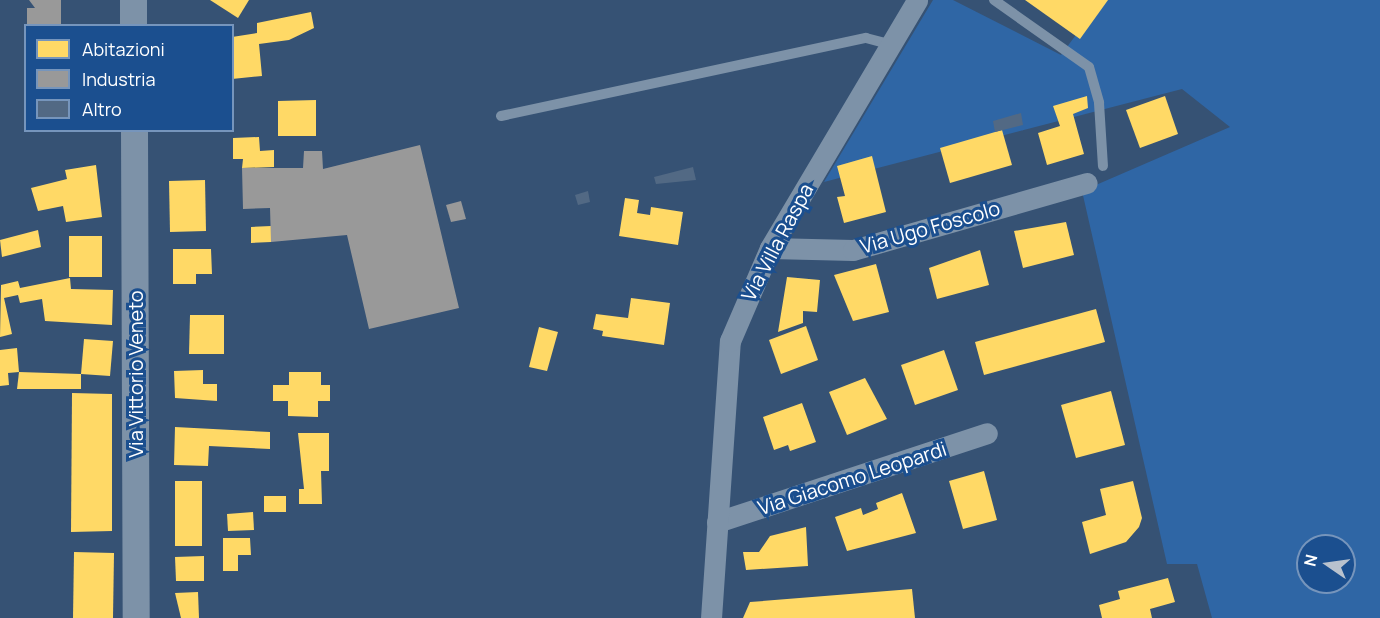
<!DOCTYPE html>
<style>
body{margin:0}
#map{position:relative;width:1380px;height:618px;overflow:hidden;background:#365274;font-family:Manrope,sans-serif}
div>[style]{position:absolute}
.green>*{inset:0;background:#2f66a5}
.homes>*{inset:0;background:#ffd966}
.industry>*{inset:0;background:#999}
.building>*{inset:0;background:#526984}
.service>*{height:10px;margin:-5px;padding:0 5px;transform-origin:5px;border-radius:5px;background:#7d92a8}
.minor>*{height:21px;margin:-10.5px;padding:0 10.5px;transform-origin:10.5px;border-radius:10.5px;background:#7d92a8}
.tertiary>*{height:27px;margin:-13.5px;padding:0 13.5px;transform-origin:13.5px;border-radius:13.5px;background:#7d92a8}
span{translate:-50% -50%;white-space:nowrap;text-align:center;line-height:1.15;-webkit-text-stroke:6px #1b4f8f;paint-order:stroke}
.street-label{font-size:20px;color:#fff}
.legend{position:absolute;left:24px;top:24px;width:210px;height:108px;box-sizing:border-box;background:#1b4f8f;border:2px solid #7695bc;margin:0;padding:8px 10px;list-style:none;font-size:18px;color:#fff}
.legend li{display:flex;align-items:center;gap:12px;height:30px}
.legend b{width:30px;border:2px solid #7695bc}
.north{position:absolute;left:1296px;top:534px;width:60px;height:60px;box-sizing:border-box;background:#1b4f8f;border:2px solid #7695bc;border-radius:50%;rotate:283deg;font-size:16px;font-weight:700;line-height:24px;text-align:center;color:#fff}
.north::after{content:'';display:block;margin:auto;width:21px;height:27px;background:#b9c2ce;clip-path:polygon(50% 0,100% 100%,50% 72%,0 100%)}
</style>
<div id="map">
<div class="green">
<i style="clip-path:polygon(evenodd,933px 0,953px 0,1061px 55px,1102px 0,1380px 0,1380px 618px,1212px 618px,1197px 564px,1167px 564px,1082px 191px,1230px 127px,1182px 89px,824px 182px,933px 0,1308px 546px,1344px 546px,1344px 582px,1308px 582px,1308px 546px)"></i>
</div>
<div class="homes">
<i style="clip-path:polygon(210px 0,249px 0,238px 18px)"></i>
<i style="clip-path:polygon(1025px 0,1108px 0,1080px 39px)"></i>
<i style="clip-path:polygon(311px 12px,314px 28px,289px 40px,259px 44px,262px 76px,232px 79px,232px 37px,257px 33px,257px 23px)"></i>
<i style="clip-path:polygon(1087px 96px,1088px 108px,1073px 114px,1084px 154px,1047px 165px,1038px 133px,1060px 126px,1053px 106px)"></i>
<i style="clip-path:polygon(1165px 96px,1178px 134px,1140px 148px,1126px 110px)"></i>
<i style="clip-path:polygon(316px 100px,316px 136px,278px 136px,278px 101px)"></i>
<i style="clip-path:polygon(1002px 130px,1012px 165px,950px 183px,940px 148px)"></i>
<i style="clip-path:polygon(259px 137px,260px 151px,274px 150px,274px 167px,242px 168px,243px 159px,233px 159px,233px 138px)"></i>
<i style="clip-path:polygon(872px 156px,886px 212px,844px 223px,837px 197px,845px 196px,837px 166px)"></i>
<i style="clip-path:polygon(96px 165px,102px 217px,66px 222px,63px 206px,38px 211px,31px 188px,67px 179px,65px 170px)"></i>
<i style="clip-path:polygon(205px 180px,206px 231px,170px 232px,169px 181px)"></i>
<i style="clip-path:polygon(625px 198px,639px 200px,637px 213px,650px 215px,651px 207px,683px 212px,678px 245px,619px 236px)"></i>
<i style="clip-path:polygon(1066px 222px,1074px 255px,1023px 268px,1014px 231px)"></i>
<i style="clip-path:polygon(271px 226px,271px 242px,251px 243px,251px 227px)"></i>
<i style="clip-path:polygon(38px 230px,41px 247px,2px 257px,0 240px)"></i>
<i style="clip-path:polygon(69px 236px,102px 236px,102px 277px,69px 277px)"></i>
<i style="clip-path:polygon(173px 249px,211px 249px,212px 274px,196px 274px,196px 284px,173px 284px)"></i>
<i style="clip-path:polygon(980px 250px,989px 285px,937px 299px,929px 268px)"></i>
<i style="clip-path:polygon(876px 264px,889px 312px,853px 321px,834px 275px)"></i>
<i style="clip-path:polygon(787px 277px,820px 280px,817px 312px,803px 311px,803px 323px,778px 332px)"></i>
<i style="clip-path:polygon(70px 278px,71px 289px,113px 290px,112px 325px,45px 321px,42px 299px,20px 303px,18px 295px,4px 298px,12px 334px,0 337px,1px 285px,18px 281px,20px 288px)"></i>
<i style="clip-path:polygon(631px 298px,670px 303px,664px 345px,602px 336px,603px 331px,593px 329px,596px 314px,628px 318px)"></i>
<i style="clip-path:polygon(1096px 309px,1105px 342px,984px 375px,975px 342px)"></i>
<i style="clip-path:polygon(190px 315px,224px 315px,224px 354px,189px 354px)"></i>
<i style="clip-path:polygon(806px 326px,818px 360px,781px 374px,769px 340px)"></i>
<i style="clip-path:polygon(539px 327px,558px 332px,547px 371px,529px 367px)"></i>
<i style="clip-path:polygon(84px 339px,113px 341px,110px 376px,81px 374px)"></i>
<i style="clip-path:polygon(17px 348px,19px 372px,8px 373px,9px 385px,0 386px,0 350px)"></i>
<i style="clip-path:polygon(944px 350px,958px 390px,915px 405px,901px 365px)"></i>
<i style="clip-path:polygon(203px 370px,203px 384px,217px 384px,217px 401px,175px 398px,174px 371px)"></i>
<i style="clip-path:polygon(19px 372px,81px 374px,81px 389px,17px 389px)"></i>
<i style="clip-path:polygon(289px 372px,321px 372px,321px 385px,330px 385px,330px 401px,318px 401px,318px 417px,288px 416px,288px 401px,273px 401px,273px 385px,289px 385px)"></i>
<i style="clip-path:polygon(865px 378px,887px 419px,847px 435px,829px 392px)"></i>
<i style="clip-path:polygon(1111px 391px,1125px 445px,1076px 458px,1061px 405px)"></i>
<i style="clip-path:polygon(72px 393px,112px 394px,112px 531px,71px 532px)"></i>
<i style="clip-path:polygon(802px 403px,816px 442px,790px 451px,788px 445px,774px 450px,763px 417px)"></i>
<i style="clip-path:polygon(175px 427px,270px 432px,270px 449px,209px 446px,208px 466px,174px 465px)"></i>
<i style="clip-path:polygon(298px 433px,329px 433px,329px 471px,321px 471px,322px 504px,299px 504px,299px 489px,304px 489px)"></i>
<i style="clip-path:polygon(984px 471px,997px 520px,963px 529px,949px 481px)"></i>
<i style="clip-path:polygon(175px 481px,202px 481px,202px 546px,175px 546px)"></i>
<i style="clip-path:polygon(1133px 481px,1142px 518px,1139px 527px,1126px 542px,1090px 554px,1082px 522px,1106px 515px,1100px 489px)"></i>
<i style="clip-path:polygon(902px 493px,916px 533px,847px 551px,835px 517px,861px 508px,863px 515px,878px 509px,876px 503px)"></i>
<i style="clip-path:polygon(264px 496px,286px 496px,286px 512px,264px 512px)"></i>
<i style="clip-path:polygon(253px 512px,254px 530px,228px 531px,227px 514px)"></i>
<i style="clip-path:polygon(806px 527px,808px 566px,746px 570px,743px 552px,759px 552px,770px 536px)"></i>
<i style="clip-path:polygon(223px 538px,250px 538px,251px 555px,238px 555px,238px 571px,223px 571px)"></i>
<i style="clip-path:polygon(74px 552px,114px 553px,113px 618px,73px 618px)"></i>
<i style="clip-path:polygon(204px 556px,204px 581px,176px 581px,175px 557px)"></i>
<i style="clip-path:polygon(1168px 578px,1175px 602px,1150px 609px,1152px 618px,1102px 618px,1099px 605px,1120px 599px,1118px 591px)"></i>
<i style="clip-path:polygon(912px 589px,915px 618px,743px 618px,750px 602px)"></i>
<i style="clip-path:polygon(198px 592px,199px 618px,181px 618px,175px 593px)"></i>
</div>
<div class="industry">
<i style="clip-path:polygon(29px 0,61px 0,61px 26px,27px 26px,27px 8px,35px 8px)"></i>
<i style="clip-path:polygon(420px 145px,459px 308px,369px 329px,347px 235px,271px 242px,270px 208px,243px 209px,242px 168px,303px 168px,304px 151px,322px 151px,323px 169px)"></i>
<i style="clip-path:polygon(461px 201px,466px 219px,451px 222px,446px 205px)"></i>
</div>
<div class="building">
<i style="clip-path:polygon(1021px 113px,1023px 125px,995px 132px,993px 121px)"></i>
<i style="clip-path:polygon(693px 167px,696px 180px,656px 184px,654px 177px)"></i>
<i style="clip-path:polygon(588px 191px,590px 202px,578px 205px,575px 195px)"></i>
</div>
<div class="service">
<i style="left:994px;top:0;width:116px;rotate:35.2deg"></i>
<i style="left:1089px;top:67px;width:37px;rotate:74deg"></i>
<i style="left:1099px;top:103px;width:63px;rotate:86.4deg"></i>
<i style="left:501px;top:116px;width:373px;rotate:-12.1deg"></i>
<i style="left:866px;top:38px;width:23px;rotate:15deg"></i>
</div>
<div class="minor">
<i style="left:770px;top:248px;width:83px;rotate:1.4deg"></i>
<i style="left:853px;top:250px;width:243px;rotate:-16deg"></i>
<i style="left:717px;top:522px;width:284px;rotate:-18.2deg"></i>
<i style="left:711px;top:618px;width:278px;rotate:-86.1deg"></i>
<i style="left:730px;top:341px;width:101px;rotate:-66.7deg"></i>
<i style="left:770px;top:248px;width:288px;rotate:-59.3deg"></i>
</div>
<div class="tertiary">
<i style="left:133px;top:0;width:26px;rotate:90deg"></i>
<i style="left:134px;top:130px;width:488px;rotate:89.8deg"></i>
</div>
<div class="street-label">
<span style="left:930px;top:227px;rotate:-16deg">Via Ugo Foscolo</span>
<span style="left:777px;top:242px;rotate:-62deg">Via Villa Raspa</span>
<span style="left:135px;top:374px;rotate:-90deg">Via Vittorio Veneto</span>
<span style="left:852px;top:478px;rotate:-18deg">Via Giacomo Leopardi</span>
</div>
<ul class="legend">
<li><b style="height:16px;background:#ffd966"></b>Abitazioni</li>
<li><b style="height:16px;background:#999"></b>Industria</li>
<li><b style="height:16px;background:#526984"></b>Altro</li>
</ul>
<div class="north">N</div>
</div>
